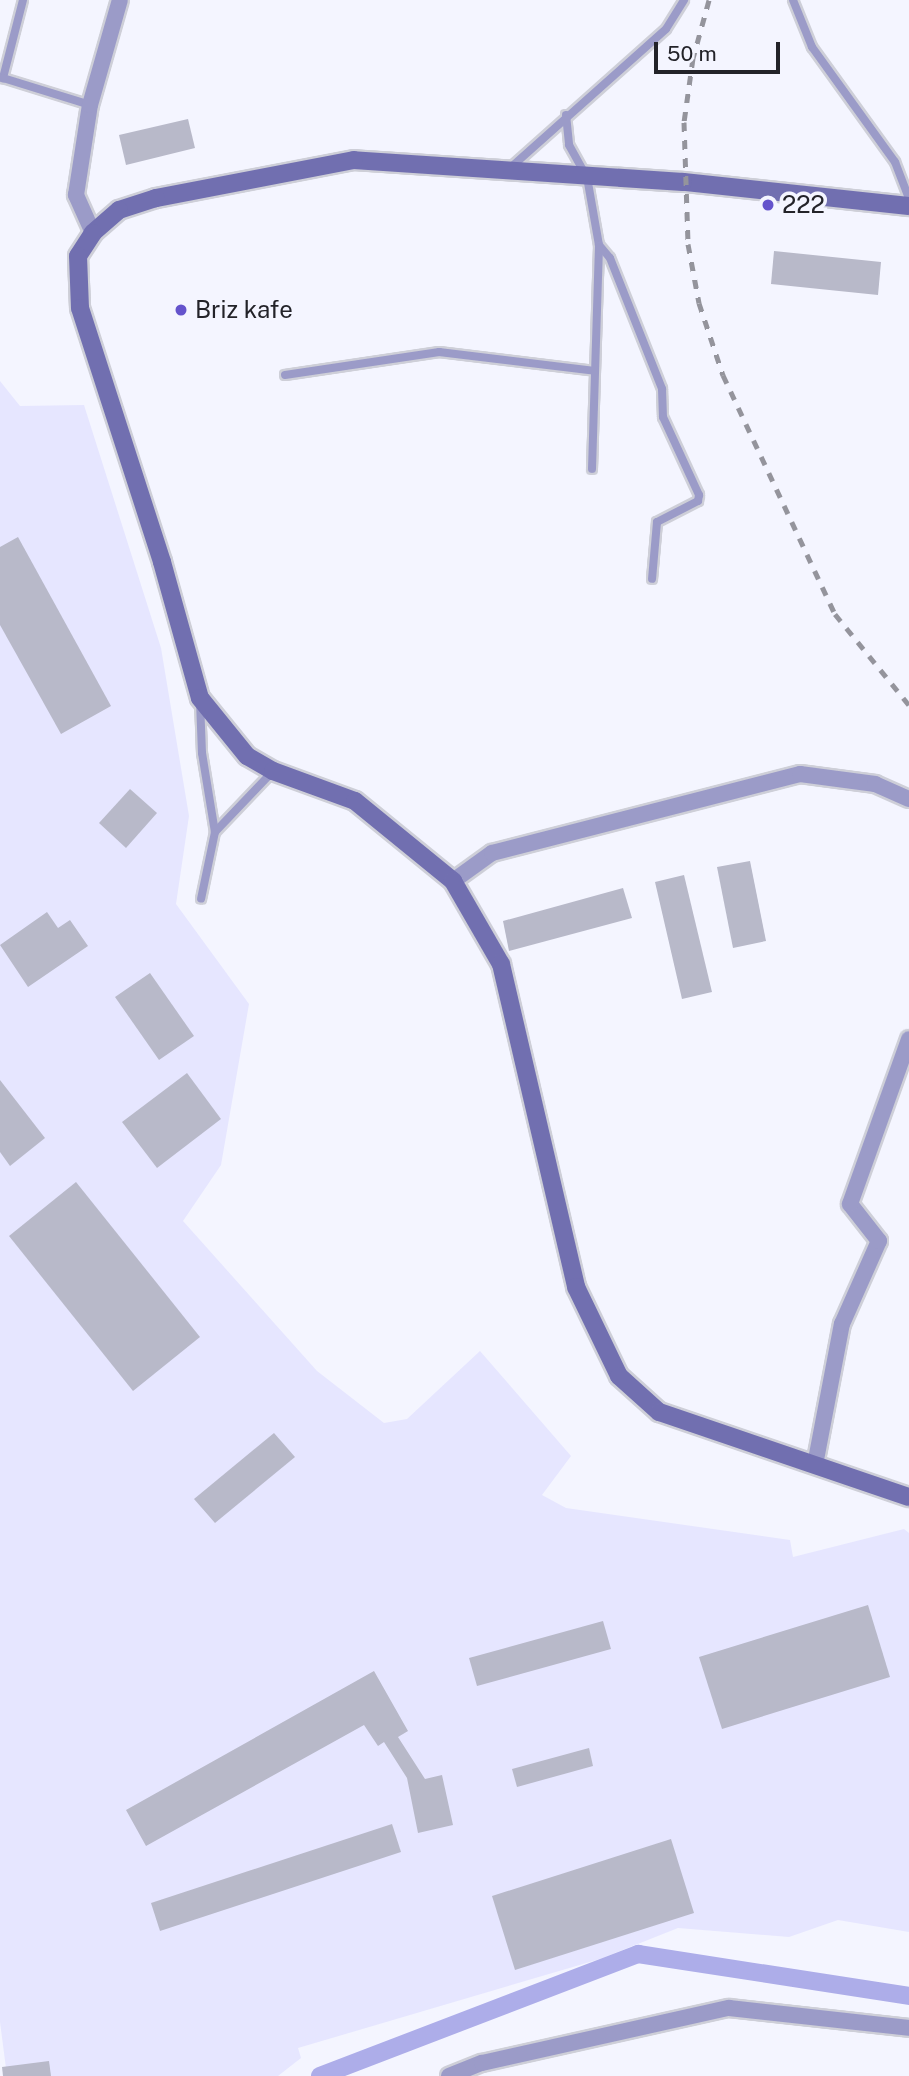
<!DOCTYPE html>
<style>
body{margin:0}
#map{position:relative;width:909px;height:2076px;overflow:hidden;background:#f4f5ff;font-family:"Public Sans",sans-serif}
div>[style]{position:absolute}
.built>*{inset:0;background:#e6e6ff}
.canal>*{height:18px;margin:-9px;padding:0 9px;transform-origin:9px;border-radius:9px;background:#adade9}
.building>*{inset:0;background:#b8b9c9}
.roads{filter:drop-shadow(2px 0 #cecfd8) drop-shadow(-2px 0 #cecfd8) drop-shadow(0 2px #cecfd8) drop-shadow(0 -2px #cecfd8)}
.lane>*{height:8px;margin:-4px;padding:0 4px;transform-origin:4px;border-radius:4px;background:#9b9bc8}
.street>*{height:16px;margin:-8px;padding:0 8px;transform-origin:8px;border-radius:8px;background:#9b9bc8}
.secondary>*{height:18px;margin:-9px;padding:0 9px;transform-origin:9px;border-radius:9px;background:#716fb0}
.rail>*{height:5px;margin-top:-2.5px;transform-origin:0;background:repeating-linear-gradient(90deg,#94949c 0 9px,transparent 0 18px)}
.dots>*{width:19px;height:19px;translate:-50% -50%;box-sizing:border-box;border:4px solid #f4f5ff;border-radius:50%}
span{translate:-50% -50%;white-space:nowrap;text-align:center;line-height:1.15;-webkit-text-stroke:7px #f4f5ff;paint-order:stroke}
.poi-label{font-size:24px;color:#232329}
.left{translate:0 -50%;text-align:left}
.scale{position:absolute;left:654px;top:42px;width:126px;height:32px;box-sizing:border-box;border:4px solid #232329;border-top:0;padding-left:9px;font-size:21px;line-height:24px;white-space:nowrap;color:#232329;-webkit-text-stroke:5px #f4f5ff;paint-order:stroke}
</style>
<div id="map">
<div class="built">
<i style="clip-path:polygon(0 381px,20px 406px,84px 405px,161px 648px,189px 816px,176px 904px,249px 1004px,221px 1165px,183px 1221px,317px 1371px,384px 1423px,407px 1419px,480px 1351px,571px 1456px,542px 1495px,566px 1508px,790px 1540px,793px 1557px,904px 1529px,909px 1533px,909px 1932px,838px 1920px,789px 1937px,678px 1928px,600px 1959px,298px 2048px,301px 2058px,278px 2076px,7px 2076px,0 2022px)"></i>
</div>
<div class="canal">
<i style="left:320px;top:2076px;width:341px;rotate:-21deg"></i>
<i style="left:638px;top:1954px;width:274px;rotate:8.8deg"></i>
</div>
<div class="building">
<i style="clip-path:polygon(188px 119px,195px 148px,126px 165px,119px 135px)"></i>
<i style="clip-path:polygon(774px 251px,881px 262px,878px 295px,771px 284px)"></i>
<i style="clip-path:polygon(18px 537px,111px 706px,61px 734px,0 625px,0 547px)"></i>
<i style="clip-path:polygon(130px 789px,157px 813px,126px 848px,99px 823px)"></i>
<i style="clip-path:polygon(750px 861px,766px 941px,733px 948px,717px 867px)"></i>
<i style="clip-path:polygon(684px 875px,712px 992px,682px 999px,655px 882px)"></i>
<i style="clip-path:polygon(623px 888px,632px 918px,509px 951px,503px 921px)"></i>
<i style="clip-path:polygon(47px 912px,58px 928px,70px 920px,88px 946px,28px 987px,0 945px)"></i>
<i style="clip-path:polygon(150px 973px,194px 1036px,159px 1060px,115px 997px)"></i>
<i style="clip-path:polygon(187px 1073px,221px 1119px,157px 1168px,122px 1122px)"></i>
<i style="clip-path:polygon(0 1080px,45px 1138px,10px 1166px,0 1152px)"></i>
<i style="clip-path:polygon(76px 1182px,200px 1337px,133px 1391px,9px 1236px)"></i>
<i style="clip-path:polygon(274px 1433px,295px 1457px,215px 1523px,194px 1499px)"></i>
<i style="clip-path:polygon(868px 1605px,890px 1677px,722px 1729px,699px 1657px)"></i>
<i style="clip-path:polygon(603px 1621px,611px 1649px,477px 1686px,469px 1658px)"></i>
<i style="clip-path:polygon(374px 1671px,408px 1731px,398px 1737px,425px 1779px,442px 1775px,453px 1825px,418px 1833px,407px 1778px,384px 1742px,378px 1746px,364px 1725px,146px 1846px,126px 1810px)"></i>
<i style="clip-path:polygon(589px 1748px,593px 1766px,517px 1787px,512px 1769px)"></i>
<i style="clip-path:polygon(392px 1824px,401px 1852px,160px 1931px,151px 1903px)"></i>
<i style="clip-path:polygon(671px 1839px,694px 1913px,515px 1970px,492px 1896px)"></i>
<i style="clip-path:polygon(49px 2061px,51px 2076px,3px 2076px,2px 2067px)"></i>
</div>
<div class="roads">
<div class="lane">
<i style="left:23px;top:0;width:81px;rotate:104.4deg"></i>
<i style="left:3px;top:78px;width:91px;rotate:17.2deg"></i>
<i style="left:793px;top:0;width:51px;rotate:68deg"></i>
<i style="left:812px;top:47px;width:142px;rotate:54.2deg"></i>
<i style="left:895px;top:162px;width:39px;rotate:69deg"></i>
<i style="left:566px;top:115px;width:30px;rotate:84deg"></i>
<i style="left:569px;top:145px;width:37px;rotate:61deg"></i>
<i style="left:587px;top:177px;width:69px;rotate:80deg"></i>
<i style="left:599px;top:245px;width:17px;rotate:50deg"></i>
<i style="left:610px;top:258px;width:141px;rotate:68.3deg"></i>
<i style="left:662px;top:389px;width:28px;rotate:88deg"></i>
<i style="left:663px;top:417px;width:86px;rotate:65.2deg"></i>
<i style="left:699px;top:495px;width:6px;rotate:99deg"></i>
<i style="left:698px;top:501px;width:46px;rotate:152.9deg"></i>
<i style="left:657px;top:522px;width:57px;rotate:95deg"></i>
<i style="left:509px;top:169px;width:210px;rotate:-41.7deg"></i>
<i style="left:666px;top:29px;width:34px;rotate:-58deg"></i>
<i style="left:285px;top:375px;width:156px;rotate:-8.5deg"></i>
<i style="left:439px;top:352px;width:157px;rotate:6.9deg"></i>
<i style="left:592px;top:469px;width:224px;rotate:-88.2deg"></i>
<i style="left:200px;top:701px;width:52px;rotate:87.8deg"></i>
<i style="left:202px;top:753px;width:80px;rotate:80.7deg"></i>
<i style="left:215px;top:832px;width:68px;rotate:101.8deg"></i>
<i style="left:215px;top:832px;width:84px;rotate:-46.4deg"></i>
</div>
<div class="street">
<i style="left:93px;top:233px;width:42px;rotate:-114.1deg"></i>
<i style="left:76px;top:195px;width:91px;rotate:-81.2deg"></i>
<i style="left:90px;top:105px;width:109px;rotate:-74.1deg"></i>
<i style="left:453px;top:881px;width:48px;rotate:-35.7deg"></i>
<i style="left:492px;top:853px;width:318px;rotate:-14.4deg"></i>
<i style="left:800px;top:774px;width:76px;rotate:7.6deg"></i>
<i style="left:875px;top:784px;width:37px;rotate:24deg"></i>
<i style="left:815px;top:1465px;width:144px;rotate:-79.2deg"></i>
<i style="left:842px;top:1324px;width:91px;rotate:-66deg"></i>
<i style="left:879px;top:1241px;width:47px;rotate:-128.1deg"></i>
<i style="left:850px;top:1204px;width:175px;rotate:-70.3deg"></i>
<i style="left:449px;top:2076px;width:35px;rotate:-22deg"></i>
<i style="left:482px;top:2063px;width:253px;rotate:-12.6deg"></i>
<i style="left:729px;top:2008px;width:181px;rotate:6.3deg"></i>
</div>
<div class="secondary">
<i style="left:909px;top:206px;width:227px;rotate:-173.9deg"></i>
<i style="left:683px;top:182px;width:330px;rotate:-176.2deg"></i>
<i style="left:354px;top:160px;width:202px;rotate:169.1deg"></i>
<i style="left:156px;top:198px;width:39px;rotate:162deg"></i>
<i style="left:119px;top:210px;width:35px;rotate:139deg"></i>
<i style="left:93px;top:233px;width:27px;rotate:123deg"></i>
<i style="left:78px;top:256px;width:52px;rotate:87.8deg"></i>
<i style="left:80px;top:308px;width:267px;rotate:72.1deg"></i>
<i style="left:162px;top:562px;width:141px;rotate:74.4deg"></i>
<i style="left:200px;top:698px;width:75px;rotate:51deg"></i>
<i style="left:247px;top:756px;width:30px;rotate:30deg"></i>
<i style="left:273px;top:771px;width:87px;rotate:20.1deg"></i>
<i style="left:355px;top:801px;width:127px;rotate:39.2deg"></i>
<i style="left:453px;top:881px;width:96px;rotate:60deg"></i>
<i style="left:501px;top:964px;width:332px;rotate:76.9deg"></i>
<i style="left:576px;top:1287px;width:99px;rotate:64.2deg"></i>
<i style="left:619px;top:1376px;width:54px;rotate:42deg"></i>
<i style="left:659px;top:1412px;width:264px;rotate:18.8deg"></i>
</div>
</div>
<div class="rail">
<i style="left:709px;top:0;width:60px;rotate:105.4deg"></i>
<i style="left:693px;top:58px;width:65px;rotate:98deg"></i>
<i style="left:684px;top:122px;width:122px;rotate:88.1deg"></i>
<i style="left:688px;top:244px;width:60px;rotate:79.4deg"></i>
<i style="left:699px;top:303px;width:76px;rotate:71.6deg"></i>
<i style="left:723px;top:375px;width:264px;rotate:64.9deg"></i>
<i style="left:835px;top:614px;width:117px;rotate:50.9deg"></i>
</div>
<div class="dots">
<i style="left:768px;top:205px;background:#6453cc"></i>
<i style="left:181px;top:310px;background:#6453cc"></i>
</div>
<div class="poi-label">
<span class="left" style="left:782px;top:205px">222</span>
<span class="left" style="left:195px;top:310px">Briz kafe</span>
</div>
<div class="scale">50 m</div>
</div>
